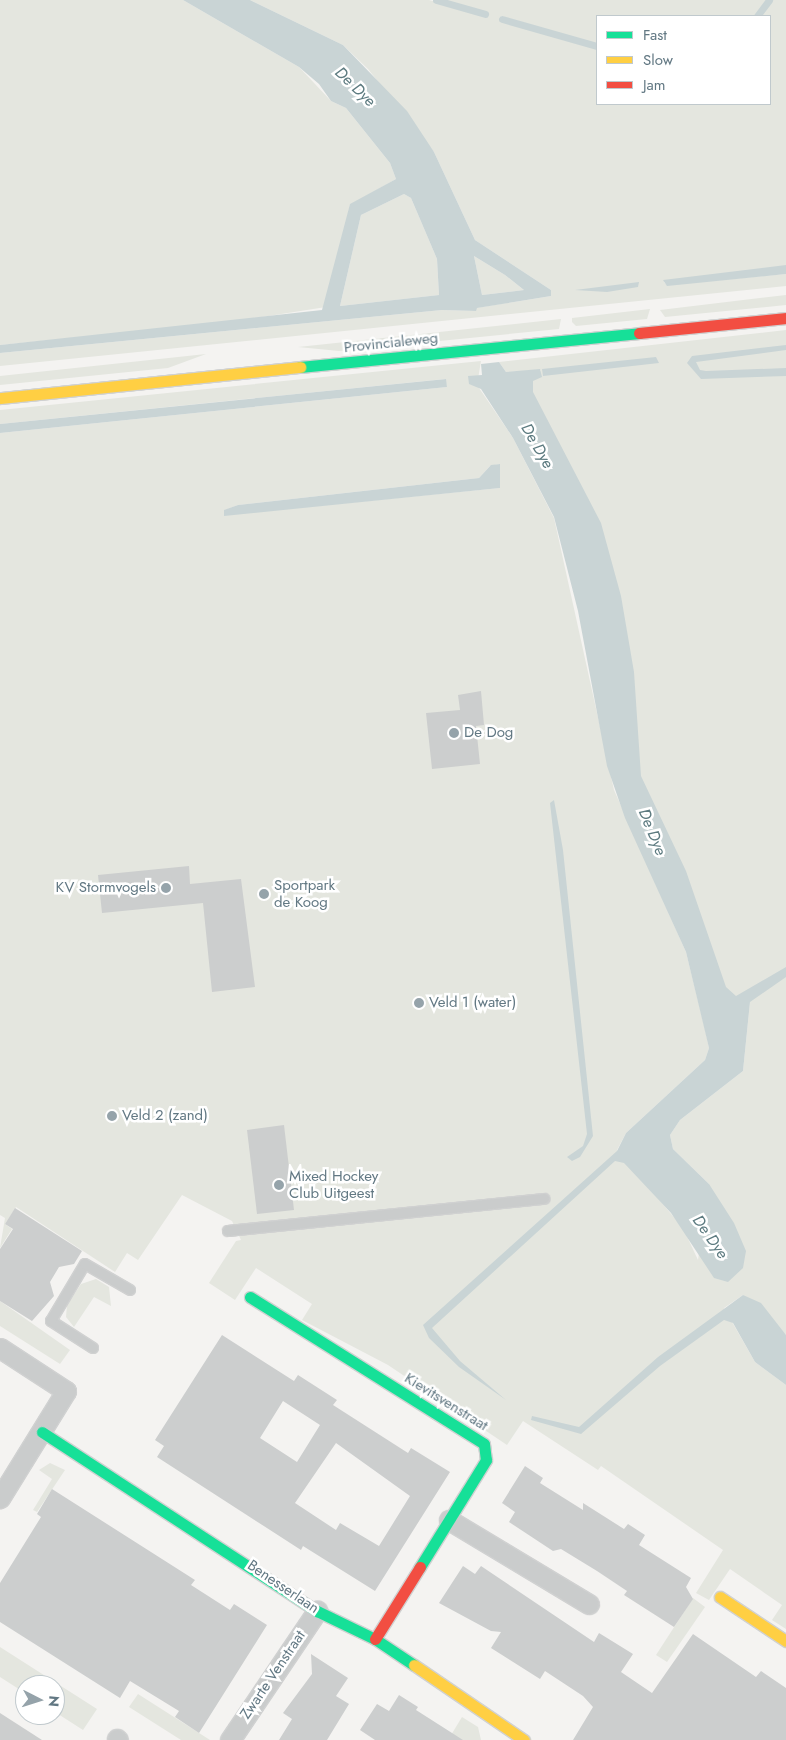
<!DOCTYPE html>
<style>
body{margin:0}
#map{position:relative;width:786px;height:1740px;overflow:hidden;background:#f4f3f1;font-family:Jost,sans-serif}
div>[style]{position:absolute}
.green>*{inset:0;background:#e4e6df}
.water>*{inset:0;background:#c9d4d5}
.stream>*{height:7px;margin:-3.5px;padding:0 3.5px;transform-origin:3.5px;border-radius:3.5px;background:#c9d4d5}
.building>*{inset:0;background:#cccece}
.roads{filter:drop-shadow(1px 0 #d0d1d1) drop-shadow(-1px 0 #d0d1d1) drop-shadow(0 1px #d0d1d1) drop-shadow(0 -1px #d0d1d1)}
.lane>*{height:10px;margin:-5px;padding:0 5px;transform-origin:5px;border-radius:5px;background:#cacccc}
.street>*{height:19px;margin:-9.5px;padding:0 9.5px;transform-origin:9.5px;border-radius:9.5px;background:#cacccc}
.fast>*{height:11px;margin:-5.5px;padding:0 5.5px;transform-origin:5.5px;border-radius:5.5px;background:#16e098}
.slow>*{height:11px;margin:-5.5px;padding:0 5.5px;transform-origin:5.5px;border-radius:5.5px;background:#ffcf43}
.jam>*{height:11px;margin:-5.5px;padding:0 5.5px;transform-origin:5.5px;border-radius:5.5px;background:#f24e42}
.dots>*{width:14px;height:14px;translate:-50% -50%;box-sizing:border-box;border:2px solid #fff;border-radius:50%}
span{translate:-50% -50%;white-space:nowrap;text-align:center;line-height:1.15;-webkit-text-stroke:5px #fff;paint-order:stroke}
.street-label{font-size:15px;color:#627883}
.poi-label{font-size:15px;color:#627883}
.left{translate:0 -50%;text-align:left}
.right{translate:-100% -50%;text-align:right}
.water-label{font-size:16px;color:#5d7b80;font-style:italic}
.legend{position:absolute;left:596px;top:15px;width:175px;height:90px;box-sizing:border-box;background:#fff;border:1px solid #c0c9cd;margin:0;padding:6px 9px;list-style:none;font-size:15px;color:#627883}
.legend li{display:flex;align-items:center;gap:10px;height:25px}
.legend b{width:25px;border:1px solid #c0c9cd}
.north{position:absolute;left:15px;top:1675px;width:50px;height:50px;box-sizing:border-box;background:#fff;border:1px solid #c0c9cd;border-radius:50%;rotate:95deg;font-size:14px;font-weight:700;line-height:20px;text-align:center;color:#627883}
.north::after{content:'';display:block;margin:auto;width:18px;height:22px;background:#95a3aa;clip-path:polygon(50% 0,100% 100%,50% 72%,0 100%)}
</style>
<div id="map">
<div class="green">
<i style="clip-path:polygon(0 0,183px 0,299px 67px,331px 101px,346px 108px,390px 163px,396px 179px,350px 205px,326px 307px,223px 323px,0 345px)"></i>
<i style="clip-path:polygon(evenodd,250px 0,429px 0,486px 16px,486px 12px,444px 0,786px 0,786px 267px,664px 282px,667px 285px,786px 274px,786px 286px,0 366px,0 353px,442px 310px,476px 311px,476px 308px,551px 296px,551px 290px,475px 240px,434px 152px,368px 69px,343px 45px,250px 0,501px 16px,597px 44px,597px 16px,770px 16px,770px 104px,597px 104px,597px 49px,501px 21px,501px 16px)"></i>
<i style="clip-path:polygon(404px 194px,411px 198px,437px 259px,439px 295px,340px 306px,361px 215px)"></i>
<i style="clip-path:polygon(474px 256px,505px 275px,524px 290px,482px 295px)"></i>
<i style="clip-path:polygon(786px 295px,786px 305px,665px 317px,660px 310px)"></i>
<i style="clip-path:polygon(650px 309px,647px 319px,576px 326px,572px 322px,572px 318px)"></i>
<i style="clip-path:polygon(561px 319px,559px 329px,339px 351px,298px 347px)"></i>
<i style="clip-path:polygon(evenodd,786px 330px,786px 1335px,743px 1295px,724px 1308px,755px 1362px,786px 1385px,786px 1629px,772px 1620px,782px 1605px,730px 1569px,709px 1600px,696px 1593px,723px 1550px,601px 1466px,598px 1470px,523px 1421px,507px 1445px,388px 1365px,302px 1320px,312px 1304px,256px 1268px,235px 1300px,209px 1283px,236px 1241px,241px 1240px,232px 1221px,182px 1195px,138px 1260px,127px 1253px,115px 1272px,16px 1207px,5px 1224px,12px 1229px,0 1248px,5px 1218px,0 1215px,0 433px,447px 387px,445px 379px,0 424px,0 410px,481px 361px,477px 385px,513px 438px,554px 518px,614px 790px,686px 952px,704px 1025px,709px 1048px,705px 1060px,626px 1133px,617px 1150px,683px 1228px,698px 1260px,709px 1184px,673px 1149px,670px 1135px,680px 1120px,743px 1071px,750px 1002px,725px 1007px,613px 747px,590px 534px,522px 384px,541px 370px,506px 372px,499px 362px,786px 330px,499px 464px,500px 488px,224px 515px,225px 510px,238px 505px,479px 478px,490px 466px,499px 464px)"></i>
<i style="clip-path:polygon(206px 354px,168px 368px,0 385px,0 376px)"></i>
<i style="clip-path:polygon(96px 1279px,109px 1287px,111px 1306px,94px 1297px,74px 1327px,66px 1317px,67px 1305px,81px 1284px)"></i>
<i style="clip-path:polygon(0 1301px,70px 1350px,60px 1364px,0 1326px)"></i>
<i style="clip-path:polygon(50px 1463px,65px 1470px,37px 1512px,33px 1510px,52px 1479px,39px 1470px)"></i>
<i style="clip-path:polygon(693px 1598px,705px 1607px,667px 1662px,656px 1655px)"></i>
<i style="clip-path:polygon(0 1647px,97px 1709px,83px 1730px,55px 1712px,55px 1685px,25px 1685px,25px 1693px,0 1677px)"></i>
<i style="clip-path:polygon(138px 1694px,210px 1740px,181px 1740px,129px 1707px)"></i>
<i style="clip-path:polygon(462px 1717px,478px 1727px,481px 1740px,448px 1740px)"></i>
</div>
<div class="water">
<i style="clip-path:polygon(evenodd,183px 0,250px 0,343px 45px,407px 111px,434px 152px,475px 240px,551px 290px,551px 296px,477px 308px,476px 311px,442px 310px,0 353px,0 345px,322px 310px,350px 204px,396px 179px,390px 163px,346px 108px,331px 101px,319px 84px,299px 67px,183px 0,404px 194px,411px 198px,437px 259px,439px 295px,340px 306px,361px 215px,404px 194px,183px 0,474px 256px,505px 275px,524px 290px,482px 295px,474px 256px)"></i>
<i style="clip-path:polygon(786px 265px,786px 274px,667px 286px,663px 280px)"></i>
<i style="clip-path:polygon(639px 282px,638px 287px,607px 292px,575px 290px)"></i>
<i style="clip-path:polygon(786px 345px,786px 350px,696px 362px,700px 370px,706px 371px,786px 368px,786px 376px,701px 379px,687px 363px,692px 356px)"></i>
<i style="clip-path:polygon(656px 357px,659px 363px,543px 376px,542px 369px)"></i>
<i style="clip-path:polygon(499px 362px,506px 372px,540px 369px,542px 377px,533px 381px,533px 392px,601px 523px,621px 596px,634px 672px,641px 776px,686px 871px,726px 987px,736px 996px,786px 967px,786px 977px,750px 1002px,743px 1071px,680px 1120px,670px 1135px,673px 1149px,709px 1184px,734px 1223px,746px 1251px,743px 1268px,728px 1282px,714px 1278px,671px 1213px,624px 1163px,615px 1161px,432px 1328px,460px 1361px,506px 1400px,459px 1367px,429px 1338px,423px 1325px,617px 1151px,626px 1133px,705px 1060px,709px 1048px,686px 952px,625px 818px,607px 766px,578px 611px,554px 517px,513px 438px,481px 389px,469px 384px,468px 376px,482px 375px,481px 364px)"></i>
<i style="clip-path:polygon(446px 379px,447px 387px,0 433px,0 424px)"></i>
<i style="clip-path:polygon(500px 464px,500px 488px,224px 516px,224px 510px,238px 505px,479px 478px,491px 465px)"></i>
<i style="clip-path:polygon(554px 800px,563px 850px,593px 1136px,580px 1157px,572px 1161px,567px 1157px,583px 1146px,587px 1134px,550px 803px)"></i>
<i style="clip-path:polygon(743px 1295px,761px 1303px,786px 1335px,786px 1385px,755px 1362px,733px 1323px,724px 1320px,660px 1366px,581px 1434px,531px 1420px,532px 1416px,579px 1427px,658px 1357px)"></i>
</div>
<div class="stream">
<i style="left:436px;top:0;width:51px;rotate:15.9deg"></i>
<i style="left:757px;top:16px;width:20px;rotate:-53deg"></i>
<i style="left:502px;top:19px;width:99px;rotate:15.9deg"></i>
</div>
<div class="building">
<i style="clip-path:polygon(481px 691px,484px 725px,476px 726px,480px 764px,432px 769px,426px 713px,460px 710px,458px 695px)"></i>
<i style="clip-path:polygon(189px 866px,190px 884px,241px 879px,255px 987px,212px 992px,203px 903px,102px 913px,98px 875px)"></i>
<i style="clip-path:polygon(284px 1125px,294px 1210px,257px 1214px,247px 1130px)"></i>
<i style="clip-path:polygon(15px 1208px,82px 1251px,74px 1264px,59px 1267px,50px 1282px,54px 1296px,32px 1321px,0 1301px,0 1249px,13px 1229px,5px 1224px)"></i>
<i style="clip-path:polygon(evenodd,222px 1335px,294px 1381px,298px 1375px,337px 1400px,333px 1405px,408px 1453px,411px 1448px,450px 1472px,375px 1591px,303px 1546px,301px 1550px,157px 1457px,164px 1446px,155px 1440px,222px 1335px,283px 1401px,320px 1425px,297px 1462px,260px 1438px,283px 1401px,222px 1335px,336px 1443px,410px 1496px,379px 1546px,340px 1523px,336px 1530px,295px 1503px,336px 1443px)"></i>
<i style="clip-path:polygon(525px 1466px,543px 1478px,540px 1483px,583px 1510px,583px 1503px,624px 1529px,628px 1524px,645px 1535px,639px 1545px,691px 1578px,686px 1587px,693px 1599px,674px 1627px,624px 1595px,627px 1591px,597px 1571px,561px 1549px,553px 1551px,509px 1522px,515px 1512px,502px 1503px)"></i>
<i style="clip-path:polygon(52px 1489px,195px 1580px,191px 1585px,230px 1610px,234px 1604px,267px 1625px,199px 1733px,175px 1717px,179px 1711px,130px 1681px,120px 1698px,0 1622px,0 1583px,41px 1517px,37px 1514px)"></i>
<i style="clip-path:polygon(463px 1566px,475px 1574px,481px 1566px,594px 1642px,599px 1633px,633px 1654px,621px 1672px,652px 1693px,693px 1634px,756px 1677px,761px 1671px,786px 1688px,786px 1740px,573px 1740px,593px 1707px,583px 1696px,545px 1671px,540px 1679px,491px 1648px,501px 1632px,491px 1631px,439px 1603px)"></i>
<i style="clip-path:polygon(311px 1654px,348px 1678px,336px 1696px,349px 1704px,327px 1740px,279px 1740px,292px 1719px,283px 1713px,312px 1674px)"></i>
<i style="clip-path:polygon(399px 1695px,418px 1707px,416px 1710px,463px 1740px,375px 1740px,360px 1730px,377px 1704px,389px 1711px)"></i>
<i style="clip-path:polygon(0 1713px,42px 1740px,0 1740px)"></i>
</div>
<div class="roads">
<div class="lane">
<i style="left:228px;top:1231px;width:318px;rotate:-5.8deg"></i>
<i style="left:93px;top:1348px;width:50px;rotate:-147.3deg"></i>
<i style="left:51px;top:1321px;width:66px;rotate:-59.2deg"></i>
<i style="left:85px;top:1264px;width:52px;rotate:30deg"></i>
</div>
<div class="street">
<i style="left:0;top:1348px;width:79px;rotate:33.1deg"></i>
<i style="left:66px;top:1391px;width:126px;rotate:121.7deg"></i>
<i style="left:449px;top:1520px;width:163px;rotate:31deg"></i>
<i style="left:117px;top:1739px;width:1px;rotate:45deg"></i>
<i style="left:230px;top:1740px;width:156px;rotate:-56deg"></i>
</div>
<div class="fast">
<i style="left:300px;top:367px;width:341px;rotate:-5.7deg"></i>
<i style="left:250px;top:1297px;width:276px;rotate:32.1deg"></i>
<i style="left:484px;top:1444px;width:16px;rotate:83deg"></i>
<i style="left:486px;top:1460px;width:126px;rotate:121.7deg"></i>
<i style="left:42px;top:1432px;width:328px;rotate:33.1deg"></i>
<i style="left:317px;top:1611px;width:64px;rotate:25.8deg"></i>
<i style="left:375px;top:1639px;width:47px;rotate:33.7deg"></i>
</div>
<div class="slow">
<i style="left:0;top:398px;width:302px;rotate:-5.9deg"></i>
<i style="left:720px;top:1597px;width:79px;rotate:33.7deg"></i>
<i style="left:414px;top:1665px;width:133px;rotate:34.3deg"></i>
</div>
<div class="jam">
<i style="left:639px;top:333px;width:148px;rotate:-5.8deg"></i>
<i style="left:375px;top:1639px;width:85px;rotate:-58deg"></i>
</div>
</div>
<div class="dots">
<i style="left:454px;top:733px;background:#95a3aa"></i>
<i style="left:166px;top:888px;background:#95a3aa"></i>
<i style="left:264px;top:894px;background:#95a3aa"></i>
<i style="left:419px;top:1003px;background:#95a3aa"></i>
<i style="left:112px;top:1116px;background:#95a3aa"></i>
<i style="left:279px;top:1185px;background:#95a3aa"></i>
</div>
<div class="street-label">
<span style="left:391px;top:343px;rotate:-6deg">Provincialeweg</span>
<span style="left:446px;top:1402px;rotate:32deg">Kievitsvenstraat</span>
<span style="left:283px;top:1587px;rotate:34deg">Benesserlaan</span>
<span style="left:273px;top:1675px;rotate:-56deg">Zwarte Venstraat</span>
</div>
<div class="poi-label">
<span class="left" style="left:464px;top:733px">De Dog</span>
<span class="left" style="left:274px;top:894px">Sportpark<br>de Koog</span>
<span class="right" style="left:156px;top:888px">KV Stormvogels</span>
<span class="left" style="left:429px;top:1003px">Veld 1 (water)</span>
<span class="left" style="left:122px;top:1116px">Veld 2 (zand)</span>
<span class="left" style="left:289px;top:1185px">Mixed Hockey<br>Club Uitgeest</span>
</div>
<div class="water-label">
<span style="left:355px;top:87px;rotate:44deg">De Dye</span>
<span style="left:537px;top:446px;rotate:60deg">De Dye</span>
<span style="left:652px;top:832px;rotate:68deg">De Dye</span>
<span style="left:710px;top:1237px;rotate:55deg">De Dye</span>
</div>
<ul class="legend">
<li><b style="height:6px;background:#16e098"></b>Fast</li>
<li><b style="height:6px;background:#ffcf43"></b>Slow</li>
<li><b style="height:6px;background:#f24e42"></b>Jam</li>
</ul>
<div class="north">N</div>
</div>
